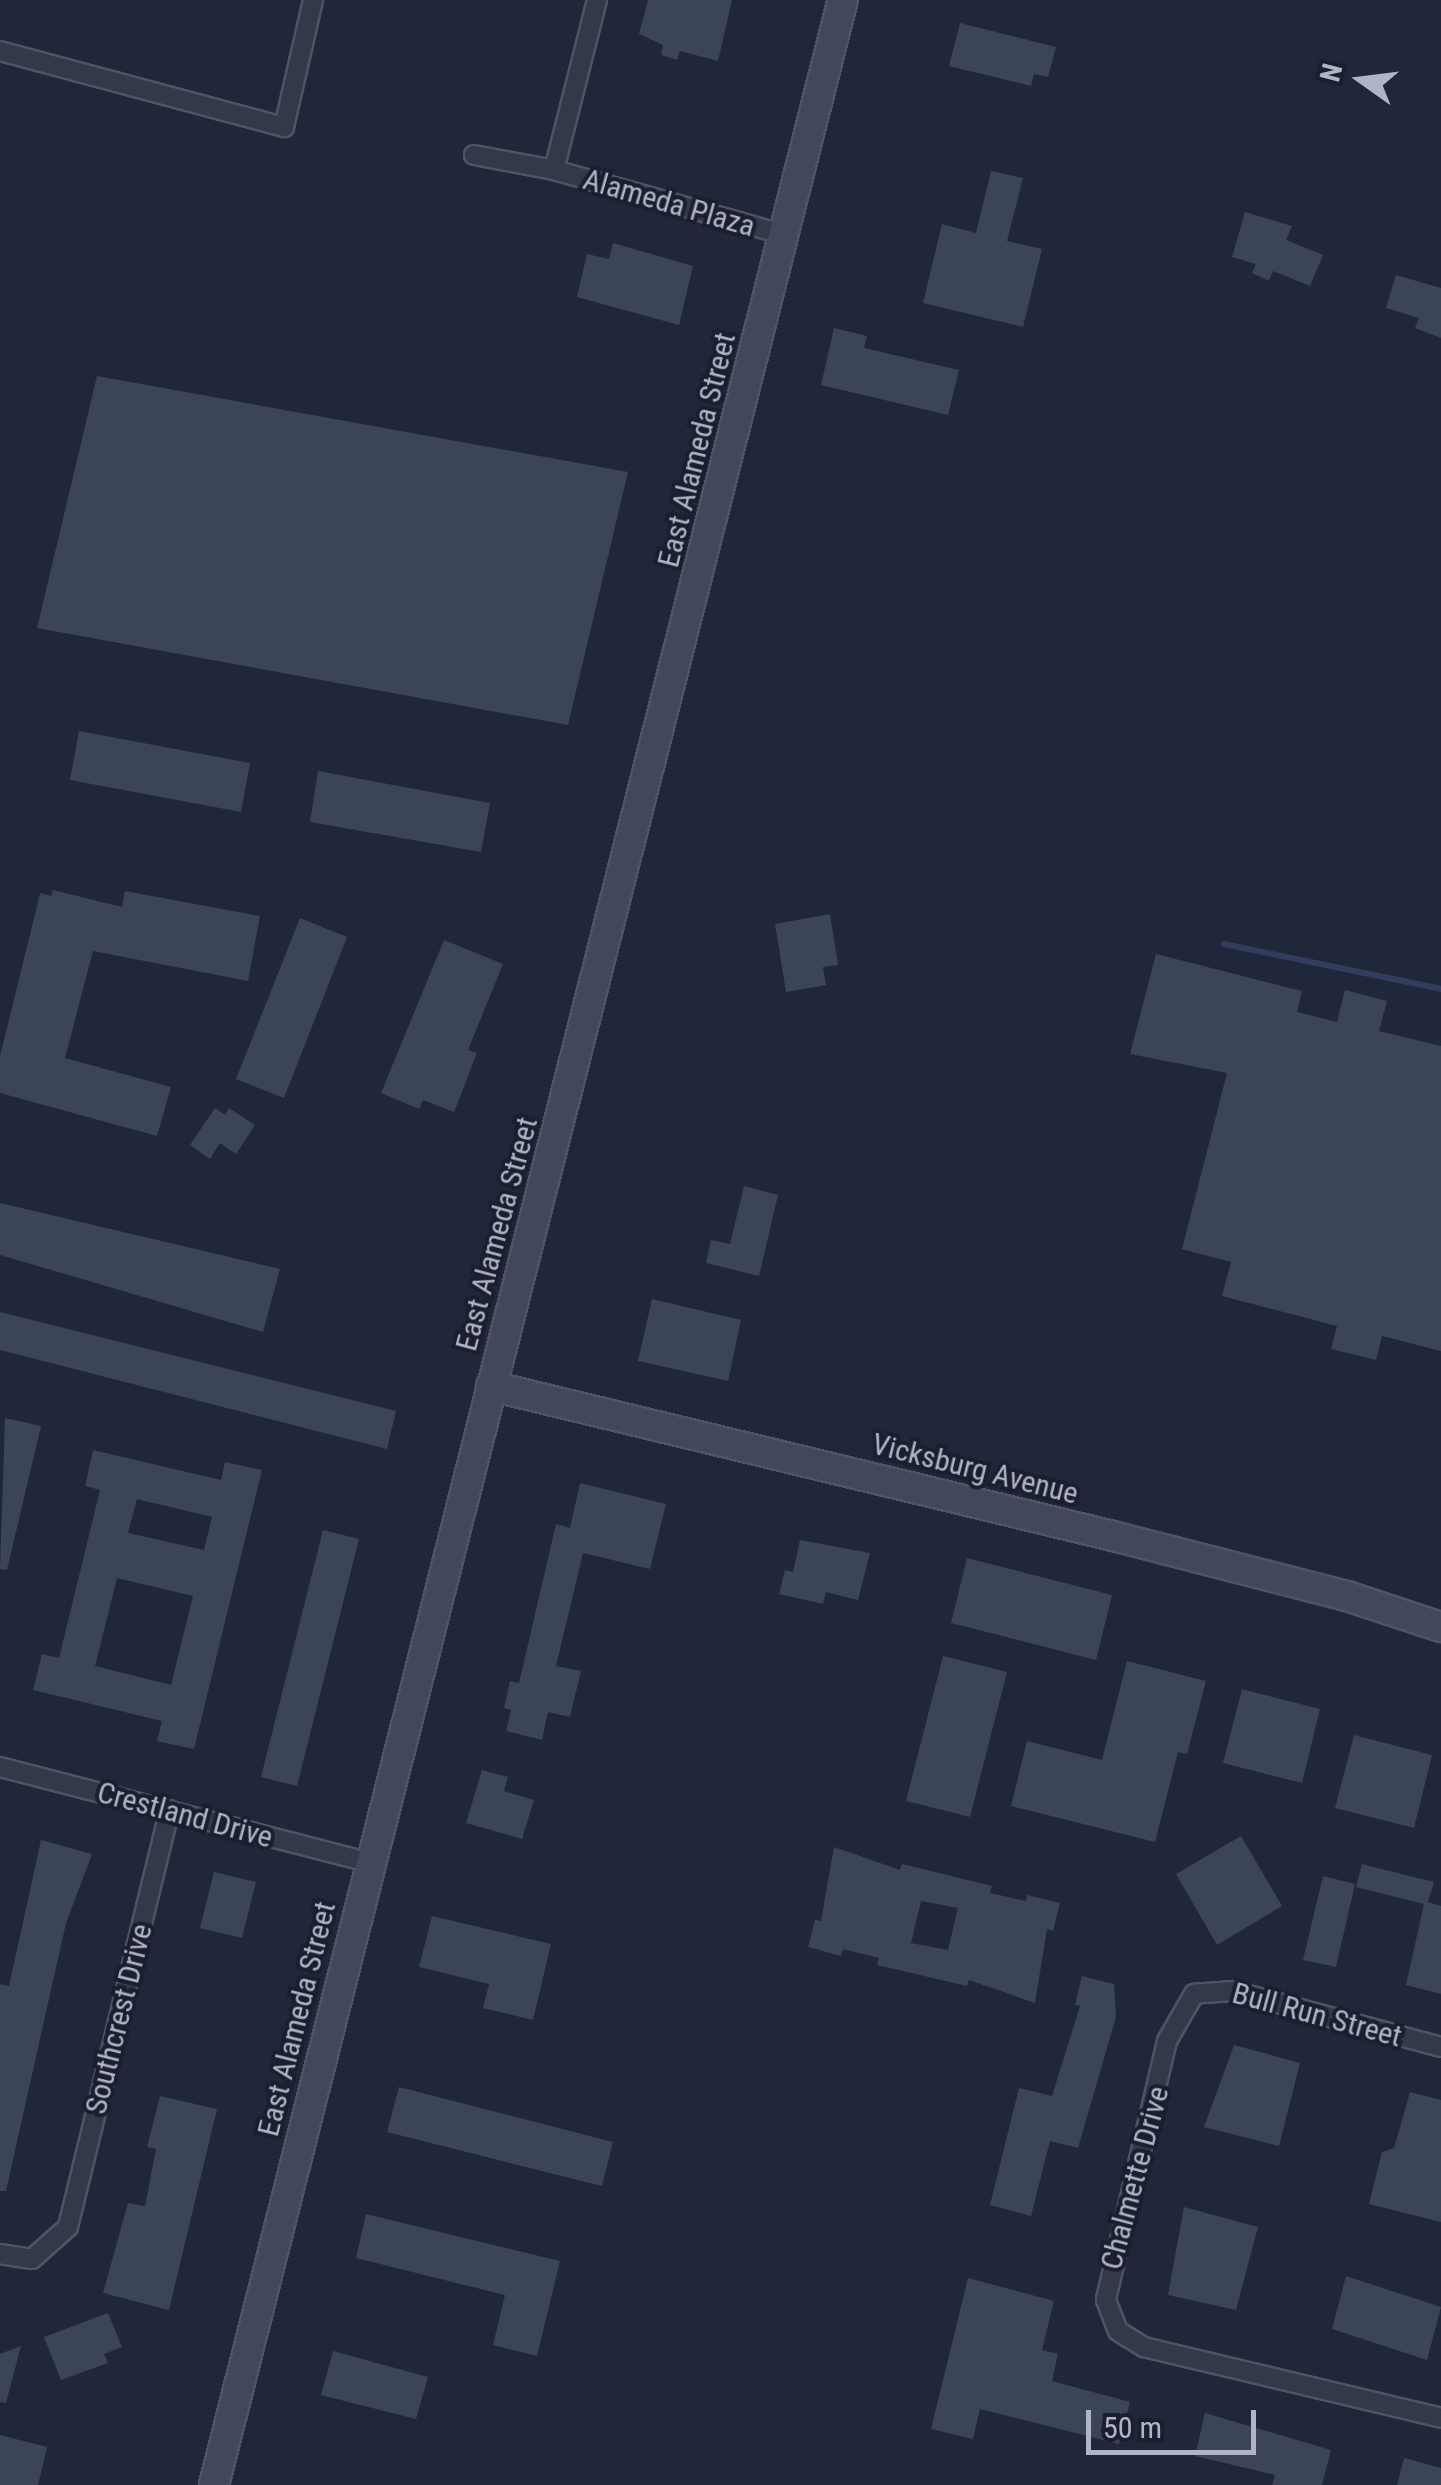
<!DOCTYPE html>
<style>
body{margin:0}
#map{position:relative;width:1441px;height:2485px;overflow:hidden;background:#20273a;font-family:"Roboto Condensed",sans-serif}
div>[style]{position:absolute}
.stream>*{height:6px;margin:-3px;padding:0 3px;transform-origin:3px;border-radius:3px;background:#323c60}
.building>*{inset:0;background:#3c445a}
.roads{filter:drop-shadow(2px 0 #4f5465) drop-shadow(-2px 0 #4f5465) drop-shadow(0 2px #4f5465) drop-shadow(0 -2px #4f5465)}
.street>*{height:18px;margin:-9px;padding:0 9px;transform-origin:9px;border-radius:9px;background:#34394a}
.secondary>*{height:28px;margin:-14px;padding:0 14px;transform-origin:14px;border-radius:14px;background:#42475e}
span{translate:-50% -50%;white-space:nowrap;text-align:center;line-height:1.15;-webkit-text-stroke:8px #1a1e2f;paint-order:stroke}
.street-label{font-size:30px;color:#afb4c7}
.north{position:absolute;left:1311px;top:30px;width:100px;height:100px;-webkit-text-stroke:8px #1a1e2f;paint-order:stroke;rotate:284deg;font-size:28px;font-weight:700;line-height:40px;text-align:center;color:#afb4c7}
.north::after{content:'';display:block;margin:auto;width:35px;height:45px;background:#afb4c7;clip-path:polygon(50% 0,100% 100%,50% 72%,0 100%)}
.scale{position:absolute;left:1086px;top:2410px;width:170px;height:45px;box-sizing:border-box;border:5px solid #afb4c7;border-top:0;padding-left:12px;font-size:30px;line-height:35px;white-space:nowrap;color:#afb4c7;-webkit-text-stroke:8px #1a1e2f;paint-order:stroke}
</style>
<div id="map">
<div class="stream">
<i style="left:1224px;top:944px;width:222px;rotate:11.7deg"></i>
</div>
<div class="building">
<i style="clip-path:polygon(648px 0,732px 0,718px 61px,680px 51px,677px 60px,661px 55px,663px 45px,639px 34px)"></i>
<i style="clip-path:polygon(960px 23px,1056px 47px,1048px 77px,1034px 74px,1031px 86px,949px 66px)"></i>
<i style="clip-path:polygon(991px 171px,1023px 178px,1007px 241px,1042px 249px,1023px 327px,923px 303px,942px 224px,976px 233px)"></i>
<i style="clip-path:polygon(1245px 212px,1292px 226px,1286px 240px,1323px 255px,1310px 286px,1273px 271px,1269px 281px,1252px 273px,1256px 264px,1232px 257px)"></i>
<i style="clip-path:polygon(613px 243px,693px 266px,679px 325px,577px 297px,587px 254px,609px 259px)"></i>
<i style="clip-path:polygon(1396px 275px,1441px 288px,1441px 338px,1415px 328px,1419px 318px,1386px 308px)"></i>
<i style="clip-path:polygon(834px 328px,867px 336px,864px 348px,959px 370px,948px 415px,821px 385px)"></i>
<i style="clip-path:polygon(97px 376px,628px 472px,568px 725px,37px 628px)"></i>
<i style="clip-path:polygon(79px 731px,250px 763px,241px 812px,70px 780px)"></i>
<i style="clip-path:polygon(318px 771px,490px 803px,481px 852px,310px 822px)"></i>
<i style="clip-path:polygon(53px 890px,122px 907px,125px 891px,260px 916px,248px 981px,93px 951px,65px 1058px,171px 1087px,157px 1136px,0 1093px,0 1056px,36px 910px,40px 893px,51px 896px)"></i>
<i style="clip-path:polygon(830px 914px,838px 965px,823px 967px,826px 985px,786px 992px,775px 924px)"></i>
<i style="clip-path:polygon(300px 918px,347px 937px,284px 1098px,236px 1079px)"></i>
<i style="clip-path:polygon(444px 940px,503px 964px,468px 1050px,477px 1053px,454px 1112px,423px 1100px,419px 1109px,381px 1093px)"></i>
<i style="clip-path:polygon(1156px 954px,1302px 991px,1297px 1012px,1337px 1022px,1345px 990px,1387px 1001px,1379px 1031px,1441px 1046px,1441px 1351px,1382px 1336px,1376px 1360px,1331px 1349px,1337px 1326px,1222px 1296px,1231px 1262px,1182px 1249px,1227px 1073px,1130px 1054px)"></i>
<i style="clip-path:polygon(215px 1108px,225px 1115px,229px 1108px,255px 1125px,236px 1154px,220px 1143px,210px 1159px,190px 1145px)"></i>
<i style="clip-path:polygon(744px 1186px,778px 1195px,759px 1276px,706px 1263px,711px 1240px,730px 1244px)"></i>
<i style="clip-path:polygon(0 1203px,280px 1269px,263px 1332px,0 1255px)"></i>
<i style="clip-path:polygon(652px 1299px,741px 1320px,728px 1381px,638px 1361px)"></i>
<i style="clip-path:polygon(0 1312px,396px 1411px,387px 1449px,0 1350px)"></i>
<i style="clip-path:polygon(5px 1418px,41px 1426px,7px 1570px,0 1569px)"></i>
<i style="clip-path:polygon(evenodd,93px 1450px,221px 1480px,225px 1462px,262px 1470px,194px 1749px,157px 1741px,162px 1721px,33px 1690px,42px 1654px,59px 1658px,100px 1490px,85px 1486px,93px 1450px,137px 1499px,212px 1517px,204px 1550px,128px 1533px,137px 1499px,93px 1450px,117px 1578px,193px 1596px,171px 1685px,95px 1666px,117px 1578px)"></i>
<i style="clip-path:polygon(580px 1483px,666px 1504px,650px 1569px,583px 1553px,556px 1666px,581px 1671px,570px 1717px,548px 1712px,542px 1740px,506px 1731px,511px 1710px,504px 1708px,510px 1681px,519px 1683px,556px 1524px,570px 1528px)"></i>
<i style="clip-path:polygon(323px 1530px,359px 1539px,297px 1786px,261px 1777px)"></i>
<i style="clip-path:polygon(800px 1540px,870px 1553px,858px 1600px,826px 1592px,823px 1604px,779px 1594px,785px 1570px,793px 1572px)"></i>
<i style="clip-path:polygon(967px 1558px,1112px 1595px,1096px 1660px,951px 1623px)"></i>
<i style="clip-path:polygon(943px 1656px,1007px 1672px,970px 1817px,906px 1801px)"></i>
<i style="clip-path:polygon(1127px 1661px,1206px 1681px,1187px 1754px,1178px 1752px,1155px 1842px,1011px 1806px,1027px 1741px,1102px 1760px)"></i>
<i style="clip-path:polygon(1242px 1689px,1320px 1709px,1302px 1783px,1223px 1763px)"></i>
<i style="clip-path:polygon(1354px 1735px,1432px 1755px,1414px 1828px,1335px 1808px)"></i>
<i style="clip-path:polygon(482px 1770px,508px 1777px,504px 1791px,534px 1800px,522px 1839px,466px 1823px)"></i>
<i style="clip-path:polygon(1241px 1836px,1282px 1906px,1217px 1945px,1176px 1874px)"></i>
<i style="clip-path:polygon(41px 1840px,92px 1854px,66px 1923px,6px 2191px,0 2191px,0 1984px,9px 1986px)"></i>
<i style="clip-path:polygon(evenodd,834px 1847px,900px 1870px,902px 1864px,992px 1886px,990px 1893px,1026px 1901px,1027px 1895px,1060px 1903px,1053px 1931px,1047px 1929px,1035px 2003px,969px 1980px,967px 1986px,877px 1965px,879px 1958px,843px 1949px,841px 1956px,808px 1947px,815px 1920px,821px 1921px,834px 1847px,921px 1901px,958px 1908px,948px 1950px,911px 1943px,921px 1901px)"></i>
<i style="clip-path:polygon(1362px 1864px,1434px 1882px,1428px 1902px,1441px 1906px,1441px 1994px,1406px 1985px,1424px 1904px,1356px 1887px)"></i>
<i style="clip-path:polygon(214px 1872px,256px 1882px,242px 1938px,200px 1928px)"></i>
<i style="clip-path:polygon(1323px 1876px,1355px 1884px,1336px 1967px,1303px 1960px)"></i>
<i style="clip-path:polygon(432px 1916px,551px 1944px,533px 2020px,483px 2008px,489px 1984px,419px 1967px)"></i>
<i style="clip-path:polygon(1082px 1976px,1114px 1984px,1116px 2017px,1078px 2148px,1050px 2141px,1031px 2216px,990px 2205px,1019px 2088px,1052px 2096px,1080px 2006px,1075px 2005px)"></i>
<i style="clip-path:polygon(1234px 2045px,1300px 2063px,1279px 2146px,1204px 2127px)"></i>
<i style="clip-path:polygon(399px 2087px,613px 2142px,602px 2186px,387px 2132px)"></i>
<i style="clip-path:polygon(1410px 2092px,1441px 2100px,1441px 2222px,1369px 2204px,1382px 2152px,1394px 2148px)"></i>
<i style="clip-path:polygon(160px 2096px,217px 2109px,169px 2310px,103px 2293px,128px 2203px,145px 2206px,156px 2149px,147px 2147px)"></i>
<i style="clip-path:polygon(1184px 2207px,1258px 2227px,1236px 2310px,1168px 2295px)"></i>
<i style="clip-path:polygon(366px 2214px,560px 2261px,537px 2356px,493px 2345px,505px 2295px,356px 2258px)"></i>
<i style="clip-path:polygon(1346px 2276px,1441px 2307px,1427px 2360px,1332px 2329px)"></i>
<i style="clip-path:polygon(968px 2278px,1054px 2301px,1042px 2350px,1058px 2354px,1052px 2381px,1130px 2402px,1119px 2444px,980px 2409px,973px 2439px,931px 2429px)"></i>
<i style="clip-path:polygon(108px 2313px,122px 2347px,104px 2354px,108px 2363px,61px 2380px,44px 2337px)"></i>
<i style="clip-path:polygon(21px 2346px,6px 2403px,0 2402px,0 2354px)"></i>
<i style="clip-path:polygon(333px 2351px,428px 2377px,416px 2419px,321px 2395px)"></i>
<i style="clip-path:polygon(1205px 2413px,1331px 2450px,1322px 2485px,1272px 2485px,1275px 2475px,1195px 2456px)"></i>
<i style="clip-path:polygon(0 2435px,47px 2447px,38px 2485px,0 2485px)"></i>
<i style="clip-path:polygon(1404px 2458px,1441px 2468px,1441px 2485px,1397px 2485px)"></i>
</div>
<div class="roads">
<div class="street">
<i style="left:0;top:51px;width:294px;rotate:15deg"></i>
<i style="left:284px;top:127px;width:130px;rotate:-77.1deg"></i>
<i style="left:474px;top:155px;width:81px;rotate:10.6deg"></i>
<i style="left:554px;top:170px;width:240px;rotate:15.7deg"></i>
<i style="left:554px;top:170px;width:175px;rotate:-75.8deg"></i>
<i style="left:0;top:1767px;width:382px;rotate:14.5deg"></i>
<i style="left:1441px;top:2047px;width:215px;rotate:-164.9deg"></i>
<i style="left:1233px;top:1991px;width:39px;rotate:176deg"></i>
<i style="left:1194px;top:1994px;width:54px;rotate:119.9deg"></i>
<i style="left:1167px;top:2041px;width:266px;rotate:103.3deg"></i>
<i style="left:1106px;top:2300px;width:33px;rotate:69deg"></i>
<i style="left:1118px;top:2331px;width:31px;rotate:32deg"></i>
<i style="left:1144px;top:2347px;width:305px;rotate:13.4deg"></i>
<i style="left:0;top:2254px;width:32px;rotate:9deg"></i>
<i style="left:32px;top:2259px;width:48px;rotate:-41.6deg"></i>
<i style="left:68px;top:2227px;width:429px;rotate:-76.3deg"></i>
</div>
<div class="secondary">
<i style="left:491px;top:1386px;width:636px;rotate:13.56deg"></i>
<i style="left:1109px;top:1535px;width:246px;rotate:14.4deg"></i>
<i style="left:1347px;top:1596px;width:99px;rotate:18.3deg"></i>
<i style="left:214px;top:2485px;width:2563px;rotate:-75.8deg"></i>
</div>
</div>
<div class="street-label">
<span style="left:669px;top:203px;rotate:16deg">Alameda Plaza</span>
<span style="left:697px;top:450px;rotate:-76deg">East Alameda Street</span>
<span style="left:497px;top:1234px;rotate:-75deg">East Alameda Street</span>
<span style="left:975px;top:1469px;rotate:14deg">Vicksburg Avenue</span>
<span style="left:185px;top:1815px;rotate:15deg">Crestland Drive</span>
<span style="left:1317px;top:2015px;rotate:15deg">Bull Run Street</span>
<span style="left:119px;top:2019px;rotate:-76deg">Southcrest Drive</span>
<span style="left:297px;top:2019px;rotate:-76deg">East Alameda Street</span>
<span style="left:1135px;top:2178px;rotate:-75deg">Chalmette Drive</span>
</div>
<div class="north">N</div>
<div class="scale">50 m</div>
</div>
